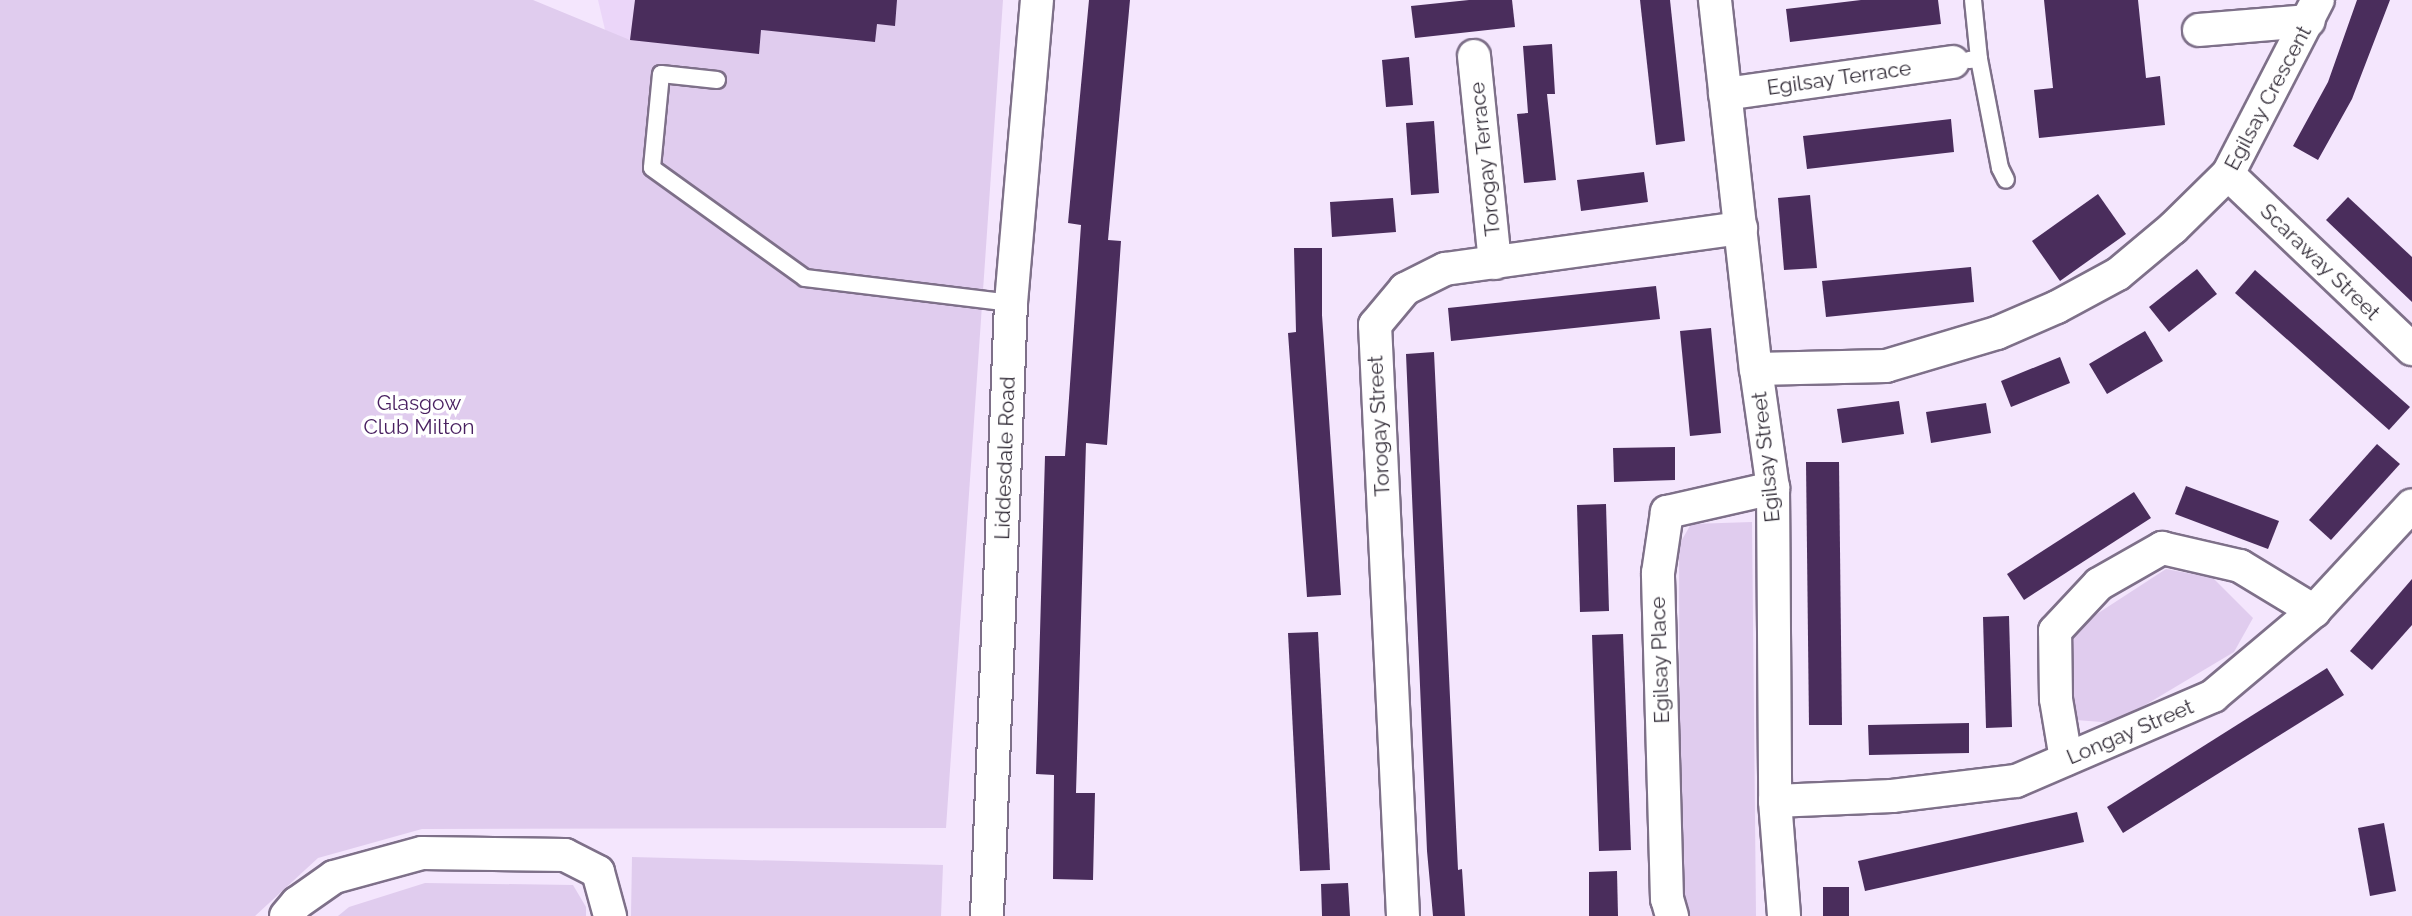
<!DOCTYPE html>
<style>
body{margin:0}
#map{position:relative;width:2412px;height:916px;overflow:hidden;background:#f4e6fd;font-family:Raleway,sans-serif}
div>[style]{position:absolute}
.built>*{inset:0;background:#ebd6f9}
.green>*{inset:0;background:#e0ccee}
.building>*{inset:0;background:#4a2d5c}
.roads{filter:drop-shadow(2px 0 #7e7089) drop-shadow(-2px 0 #7e7089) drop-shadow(0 2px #7e7089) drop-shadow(0 -2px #7e7089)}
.service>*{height:16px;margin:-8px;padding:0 8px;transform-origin:8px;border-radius:8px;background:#fff}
.minor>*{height:32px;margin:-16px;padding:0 16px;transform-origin:16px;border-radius:16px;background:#fff}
span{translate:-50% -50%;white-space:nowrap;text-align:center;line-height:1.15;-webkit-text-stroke:7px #fff;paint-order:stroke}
.street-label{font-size:21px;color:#342e39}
.park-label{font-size:21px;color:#481f60}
</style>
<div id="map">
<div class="built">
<i style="clip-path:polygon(598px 0,635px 0,630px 40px,606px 34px)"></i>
</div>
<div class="green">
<i style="clip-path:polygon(0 0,533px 0,630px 40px,635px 0,1003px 0,946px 828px,422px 829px,318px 858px,255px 916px,0 916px)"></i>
<i style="clip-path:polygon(1752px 522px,1756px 916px,1680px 916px,1679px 545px,1691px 524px)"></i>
<i style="clip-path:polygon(2166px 569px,2213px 578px,2253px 618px,2234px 652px,2115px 723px,2076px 720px,2066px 689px,2066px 634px)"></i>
<i style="clip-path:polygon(632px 857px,943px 865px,941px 916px,631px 916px)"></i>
<i style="clip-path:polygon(425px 883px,573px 885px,586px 907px,586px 916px,338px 916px,349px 907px)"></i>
</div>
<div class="building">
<i style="clip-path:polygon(635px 0,897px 0,895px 26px,877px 24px,875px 42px,761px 30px,759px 54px,630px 40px)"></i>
<i style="clip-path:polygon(1089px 0,1130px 0,1108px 240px,1121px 241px,1107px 445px,1086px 443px,1076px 793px,1095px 793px,1093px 880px,1053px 879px,1054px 775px,1036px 774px,1045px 456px,1065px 456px,1081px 225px,1068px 223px)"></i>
<i style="clip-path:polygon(1469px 0,1512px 0,1515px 27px,1415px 38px,1411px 6px)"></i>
<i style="clip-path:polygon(1640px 0,1670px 0,1685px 141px,1656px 145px)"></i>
<i style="clip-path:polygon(1861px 0,1938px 0,1941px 24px,1790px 42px,1786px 9px)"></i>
<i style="clip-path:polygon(2044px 0,2138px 0,2146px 78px,2160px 76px,2165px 125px,2039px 138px,2034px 90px,2053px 88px)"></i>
<i style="clip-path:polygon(2357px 0,2390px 0,2352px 99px,2318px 160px,2293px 146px,2328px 82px)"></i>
<i style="clip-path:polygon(1552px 44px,1555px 94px,1547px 94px,1556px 180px,1524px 183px,1517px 114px,1528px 113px,1523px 46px)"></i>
<i style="clip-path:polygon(1409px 57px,1413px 105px,1386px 107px,1382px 60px)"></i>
<i style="clip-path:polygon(1951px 119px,1954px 152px,1807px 169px,1803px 136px)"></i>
<i style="clip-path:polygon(1434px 121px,1439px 193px,1411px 195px,1406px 123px)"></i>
<i style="clip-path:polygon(1644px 172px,1648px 202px,1581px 211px,1577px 180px)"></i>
<i style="clip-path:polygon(2098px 194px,2126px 234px,2060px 281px,2032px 241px)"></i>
<i style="clip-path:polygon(1810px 195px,1817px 268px,1784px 270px,1778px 198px)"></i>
<i style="clip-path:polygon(2348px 197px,2412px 257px,2412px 302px,2326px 220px)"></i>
<i style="clip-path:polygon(1393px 198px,1396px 232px,1332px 237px,1330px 202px)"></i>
<i style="clip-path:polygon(1294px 248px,1322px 248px,1322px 315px,1341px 595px,1307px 597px,1288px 333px,1296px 332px)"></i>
<i style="clip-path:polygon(1971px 267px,1974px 302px,1826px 317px,1822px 281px)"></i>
<i style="clip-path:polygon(2197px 269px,2217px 294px,2169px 332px,2149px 307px)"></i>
<i style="clip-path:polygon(2255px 270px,2410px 407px,2389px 430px,2235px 293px)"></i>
<i style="clip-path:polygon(1656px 286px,1660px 319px,1451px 341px,1448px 308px)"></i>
<i style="clip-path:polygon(1711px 328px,1721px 433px,1690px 436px,1680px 331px)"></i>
<i style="clip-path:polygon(2145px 331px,2163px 361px,2107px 394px,2089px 364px)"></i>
<i style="clip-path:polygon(1434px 352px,1458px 870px,1462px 869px,1465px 916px,1433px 916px,1427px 851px,1406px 354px)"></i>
<i style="clip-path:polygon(2060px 357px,2070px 383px,2011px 407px,2001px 381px)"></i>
<i style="clip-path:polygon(1899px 401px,1904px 434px,1842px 443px,1837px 409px)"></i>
<i style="clip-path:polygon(1986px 403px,1991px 433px,1931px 443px,1926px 412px)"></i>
<i style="clip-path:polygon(2377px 444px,2400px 464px,2331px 540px,2309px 520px)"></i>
<i style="clip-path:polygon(1675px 447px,1675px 480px,1614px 482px,1613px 448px)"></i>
<i style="clip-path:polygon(1806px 462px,1839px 462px,1842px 725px,1809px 725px)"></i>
<i style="clip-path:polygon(2186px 486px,2279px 521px,2268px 549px,2175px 514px)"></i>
<i style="clip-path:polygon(2134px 492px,2151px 518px,2024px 600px,2007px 574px)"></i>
<i style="clip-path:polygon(1606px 504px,1609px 611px,1580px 612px,1577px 505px)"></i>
<i style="clip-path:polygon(2412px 579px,2412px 625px,2372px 670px,2350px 651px)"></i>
<i style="clip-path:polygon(2009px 616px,2012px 727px,1986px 728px,1983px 617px)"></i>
<i style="clip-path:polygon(1318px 632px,1330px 870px,1300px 871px,1288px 633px)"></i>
<i style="clip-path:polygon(1623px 634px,1631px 850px,1599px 851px,1592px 635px)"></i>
<i style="clip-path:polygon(2327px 668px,2344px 695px,2123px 833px,2107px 807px)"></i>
<i style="clip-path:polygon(1969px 723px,1969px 753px,1869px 755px,1868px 725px)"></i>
<i style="clip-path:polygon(2077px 812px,2084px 842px,1865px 891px,1858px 861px)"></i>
<i style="clip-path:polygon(2384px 823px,2396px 891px,2370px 896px,2358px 828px)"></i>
<i style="clip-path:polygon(1617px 871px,1618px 916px,1589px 916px,1589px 872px)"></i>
<i style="clip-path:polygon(1348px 883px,1350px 916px,1322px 916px,1321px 884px)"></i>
<i style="clip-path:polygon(1823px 887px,1849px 887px,1849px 916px,1823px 916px)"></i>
</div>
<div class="roads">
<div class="service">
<i style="left:1979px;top:59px;width:111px;rotate:79.1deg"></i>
<i style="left:2000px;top:168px;width:13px;rotate:63deg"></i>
<i style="left:1969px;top:60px;width:10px;rotate:-6deg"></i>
<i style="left:1979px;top:59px;width:59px;rotate:-95.8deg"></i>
<i style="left:717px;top:80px;width:56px;rotate:-173.9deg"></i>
<i style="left:661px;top:74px;width:94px;rotate:95.5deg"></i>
<i style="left:652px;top:168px;width:188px;rotate:35.7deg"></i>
<i style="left:805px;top:278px;width:208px;rotate:6.9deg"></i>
</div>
<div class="minor">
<i style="left:1715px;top:0;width:371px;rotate:83.7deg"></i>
<i style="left:1756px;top:369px;width:120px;rotate:81.9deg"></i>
<i style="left:1773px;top:488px;width:313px;rotate:89.6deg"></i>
<i style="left:1775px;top:801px;width:115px;rotate:85.5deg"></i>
<i style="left:2199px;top:30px;width:110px;rotate:-4.7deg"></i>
<i style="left:1474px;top:56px;width:208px;rotate:84.2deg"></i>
<i style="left:1725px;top:94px;width:230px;rotate:-8deg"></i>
<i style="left:2228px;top:174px;width:254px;rotate:43.6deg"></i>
<i style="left:1756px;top:369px;width:130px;rotate:-1.3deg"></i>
<i style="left:1886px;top:366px;width:116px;rotate:-16.6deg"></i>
<i style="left:1997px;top:333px;width:65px;rotate:-23.4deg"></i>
<i style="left:2057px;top:307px;width:69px;rotate:-28.4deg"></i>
<i style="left:2118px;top:274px;width:72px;rotate:-39.9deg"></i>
<i style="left:2173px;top:228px;width:77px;rotate:-44.5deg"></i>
<i style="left:2228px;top:174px;width:196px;rotate:-62.7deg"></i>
<i style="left:2066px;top:759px;width:61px;rotate:-99.5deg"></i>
<i style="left:2056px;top:699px;width:68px;rotate:-90.8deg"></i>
<i style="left:2055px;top:631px;width:64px;rotate:-46.9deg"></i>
<i style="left:2099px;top:584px;width:73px;rotate:-29.7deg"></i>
<i style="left:2162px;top:548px;width:80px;rotate:13deg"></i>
<i style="left:2240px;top:566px;width:87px;rotate:31.3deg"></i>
<i style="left:1775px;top:801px;width:117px;rotate:-2.4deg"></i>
<i style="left:1892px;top:796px;width:125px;rotate:-6.9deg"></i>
<i style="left:2016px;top:781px;width:215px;rotate:-23.3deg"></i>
<i style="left:2213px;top:696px;width:132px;rotate:-40.1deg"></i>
<i style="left:2314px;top:611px;width:144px;rotate:-47.2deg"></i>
<i style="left:286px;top:916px;width:17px;rotate:-50deg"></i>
<i style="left:297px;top:903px;width:45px;rotate:-35.1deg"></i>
<i style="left:334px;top:877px;width:91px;rotate:-15.3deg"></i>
<i style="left:422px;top:853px;width:143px;rotate:0.8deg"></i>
<i style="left:565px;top:855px;width:37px;rotate:27deg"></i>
<i style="left:598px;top:872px;width:46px;rotate:74.7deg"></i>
<i style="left:987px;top:916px;width:613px;rotate:-87.76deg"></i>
<i style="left:1011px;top:303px;width:304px;rotate:-85.1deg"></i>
<i style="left:1403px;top:916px;width:592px;rotate:-92.71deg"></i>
<i style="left:1375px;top:325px;width:47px;rotate:-50.2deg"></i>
<i style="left:1405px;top:289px;width:45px;rotate:-26.6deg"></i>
<i style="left:1445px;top:269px;width:299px;rotate:-7.9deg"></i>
<i style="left:1672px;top:916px;width:18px;rotate:-106deg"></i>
<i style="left:1667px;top:899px;width:326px;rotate:-91.6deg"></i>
<i style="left:1658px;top:573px;width:62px;rotate:-81.6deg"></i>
<i style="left:1667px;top:512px;width:109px;rotate:-12.8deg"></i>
</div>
</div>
<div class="street-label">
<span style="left:1839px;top:78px;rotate:-8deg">Egilsay Terrace</span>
<span style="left:2268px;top:98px;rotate:-62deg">Egilsay Crescent</span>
<span style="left:1485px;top:159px;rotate:-96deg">Torogay Terrace</span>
<span style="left:2320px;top:262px;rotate:44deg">Scaraway Street</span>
<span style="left:1379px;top:426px;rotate:-93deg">Torogay Street</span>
<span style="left:1766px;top:457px;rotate:-96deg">Egilsay Street</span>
<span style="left:1005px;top:458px;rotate:-88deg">Liddesdale Road</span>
<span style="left:1660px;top:660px;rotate:-92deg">Egilsay Place</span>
<span style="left:2130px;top:732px;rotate:-23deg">Longay Street</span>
</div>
<div class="park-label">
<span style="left:419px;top:415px">Glasgow<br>Club Milton</span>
</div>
</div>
